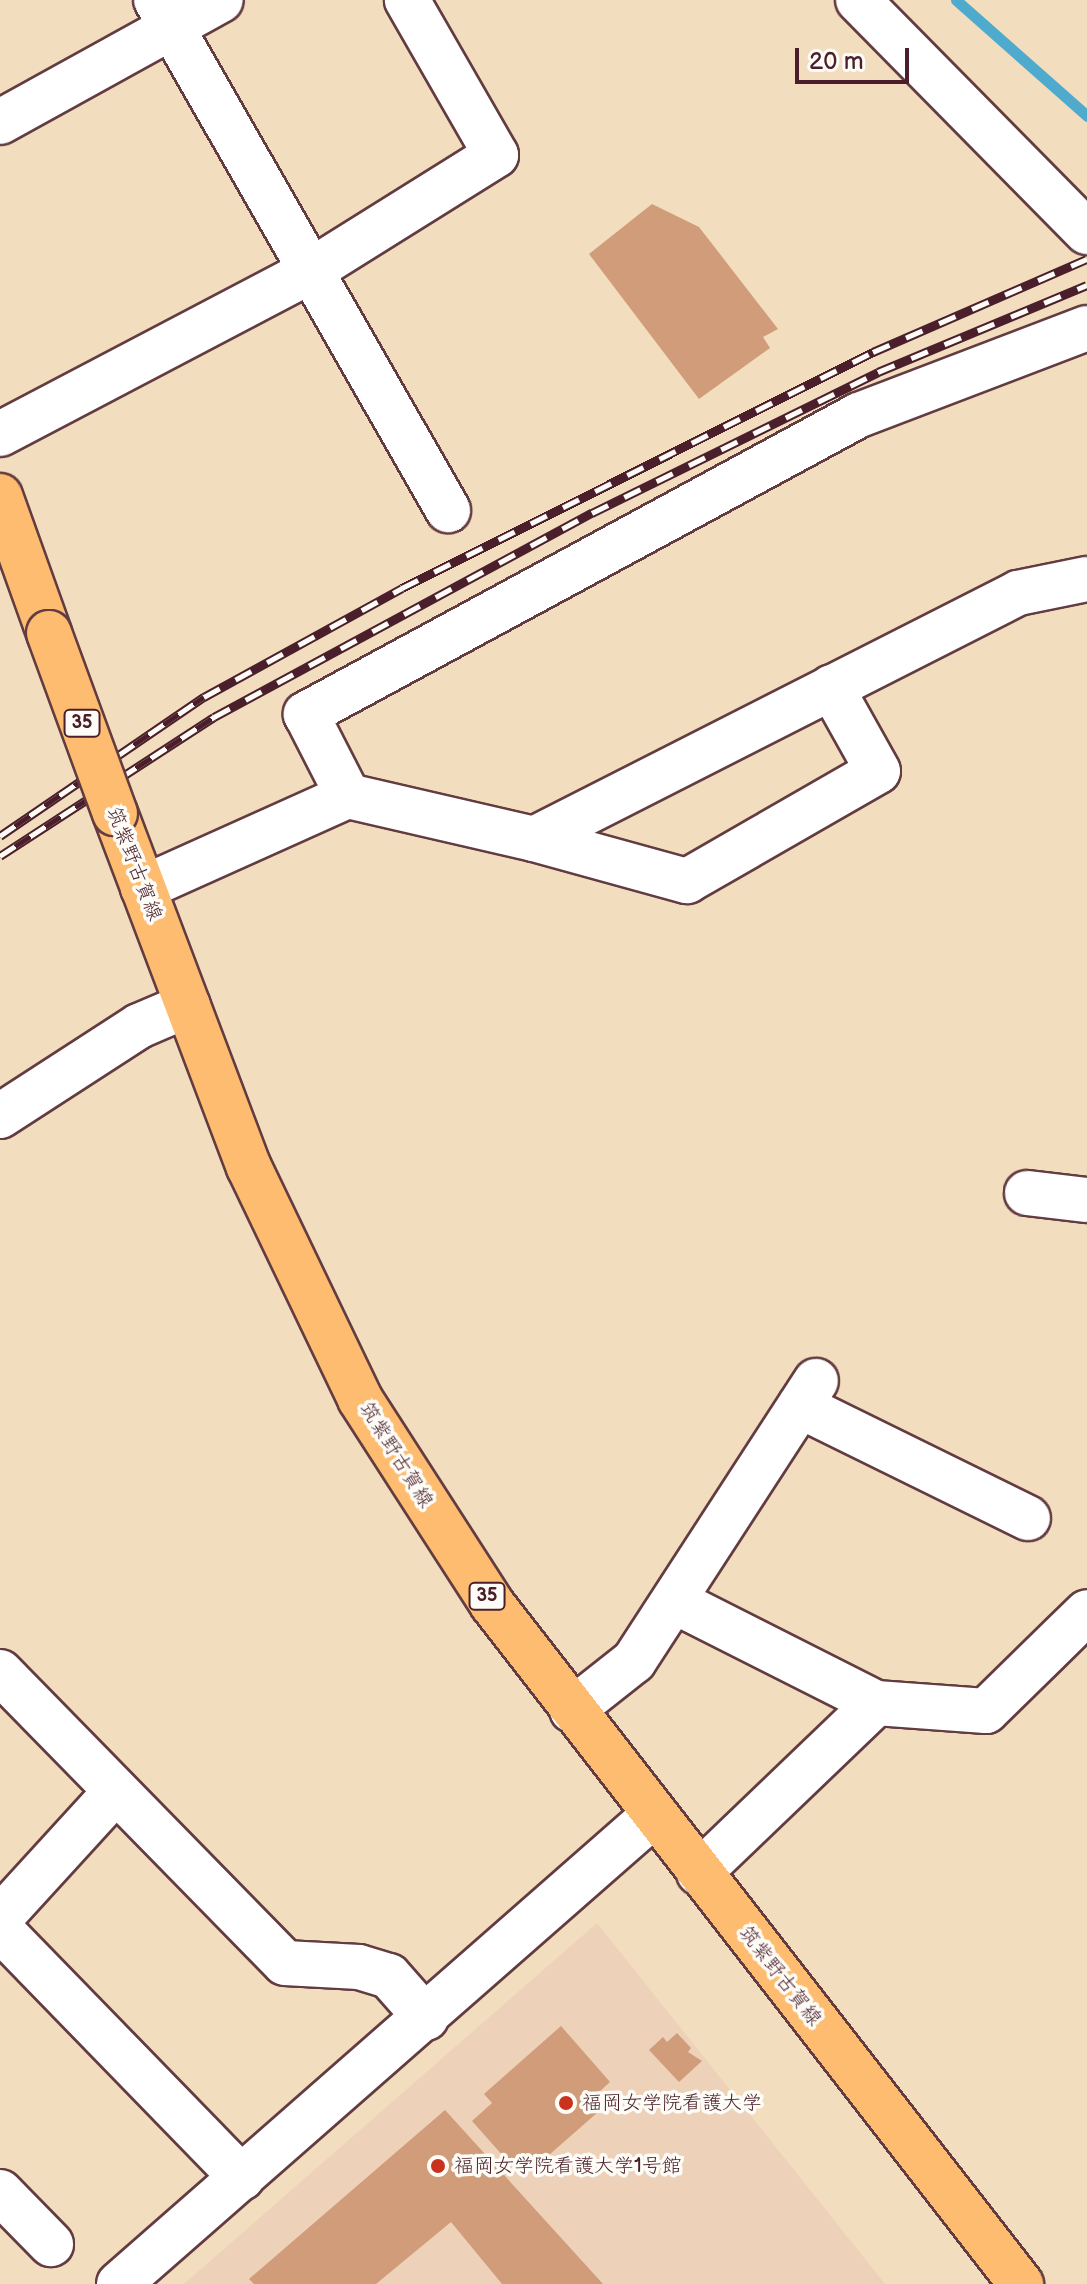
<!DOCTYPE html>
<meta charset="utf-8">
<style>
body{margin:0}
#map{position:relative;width:1087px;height:2284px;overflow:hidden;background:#f3ddbf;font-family:"Balsamiq Sans","Klee One",sans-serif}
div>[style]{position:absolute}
.built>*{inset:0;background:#edd1b9}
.stream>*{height:11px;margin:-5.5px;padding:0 5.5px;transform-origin:5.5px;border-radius:5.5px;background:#4eabcd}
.building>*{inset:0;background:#d19c79}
.roads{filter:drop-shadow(2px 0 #633c41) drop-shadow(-2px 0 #633c41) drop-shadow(0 2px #633c41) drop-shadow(0 -2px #633c41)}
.minor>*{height:44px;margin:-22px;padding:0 22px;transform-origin:22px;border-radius:22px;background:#fff}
.major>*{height:44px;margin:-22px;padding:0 22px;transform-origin:22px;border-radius:22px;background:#fdbc6f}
.rail>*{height:9px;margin-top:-4.5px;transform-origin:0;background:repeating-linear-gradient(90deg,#fdfcf7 0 18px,#4a1f2b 0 36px);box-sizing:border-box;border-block:2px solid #4a1f2b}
.bridges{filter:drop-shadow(2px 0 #633c41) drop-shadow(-2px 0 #633c41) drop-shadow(0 2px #633c41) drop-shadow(0 -2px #633c41)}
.major-bridge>*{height:44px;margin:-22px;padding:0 22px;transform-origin:22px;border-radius:22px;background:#fdbc6f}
.dots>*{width:22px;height:22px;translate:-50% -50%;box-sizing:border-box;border:4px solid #fdfcf7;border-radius:50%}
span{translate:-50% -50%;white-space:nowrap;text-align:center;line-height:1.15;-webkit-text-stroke:7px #fdfcf7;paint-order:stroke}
.shield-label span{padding:2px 6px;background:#fdfcf7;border:2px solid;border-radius:6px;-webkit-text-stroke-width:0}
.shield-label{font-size:18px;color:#4a1f2b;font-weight:700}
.street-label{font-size:20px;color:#4a1f2b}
.poi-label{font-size:20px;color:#4a1f2b}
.left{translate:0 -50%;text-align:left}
.scale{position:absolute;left:795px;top:48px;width:114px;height:36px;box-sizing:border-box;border:4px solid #4a1f2b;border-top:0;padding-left:10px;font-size:24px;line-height:28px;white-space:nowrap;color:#4a1f2b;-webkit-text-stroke:6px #fdfcf7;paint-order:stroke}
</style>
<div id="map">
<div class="built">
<i style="clip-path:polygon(597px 1923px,885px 2284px,184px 2284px)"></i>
</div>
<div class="stream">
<i style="left:956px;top:0;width:175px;rotate:41.5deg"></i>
</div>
<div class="building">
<i style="clip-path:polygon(652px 204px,699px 227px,778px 329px,763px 337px,770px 348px,699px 399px,589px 254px)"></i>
<i style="clip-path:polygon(561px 2026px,610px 2082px,589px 2101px,598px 2112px,533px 2169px,523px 2158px,513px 2167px,472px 2121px,492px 2103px,484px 2094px)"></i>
<i style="clip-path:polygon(677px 2033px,691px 2048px,688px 2052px,702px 2061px,679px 2082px,649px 2050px,663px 2037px,667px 2042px)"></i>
<i style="clip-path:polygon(445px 2110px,603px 2284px,502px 2284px,451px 2222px,376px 2284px,254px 2284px,249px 2279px)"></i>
</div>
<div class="roads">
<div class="minor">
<i style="left:156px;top:0;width:588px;rotate:60.21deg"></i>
<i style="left:858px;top:0;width:326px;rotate:45.4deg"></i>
<i style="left:0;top:122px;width:252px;rotate:-28.9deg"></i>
<i style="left:1087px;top:328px;width:244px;rotate:159.1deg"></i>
<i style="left:859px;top:415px;width:629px;rotate:151.6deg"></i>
<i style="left:306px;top:714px;width:92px;rotate:62.9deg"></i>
<i style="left:348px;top:796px;width:191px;rotate:13deg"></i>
<i style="left:534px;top:839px;width:543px;rotate:-26.94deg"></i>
<i style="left:1018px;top:593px;width:70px;rotate:-11.5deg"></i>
<i style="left:0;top:434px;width:352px;rotate:-27.7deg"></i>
<i style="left:312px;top:270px;width:217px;rotate:-32deg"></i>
<i style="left:496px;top:155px;width:179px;rotate:-119.9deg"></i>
<i style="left:534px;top:839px;width:159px;rotate:15.4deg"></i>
<i style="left:687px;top:881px;width:220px;rotate:-29.9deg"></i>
<i style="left:878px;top:771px;width:96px;rotate:-119.2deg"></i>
<i style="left:143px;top:888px;width:225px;rotate:-24.2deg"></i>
<i style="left:0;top:1116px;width:166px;rotate:-32.9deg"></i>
<i style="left:139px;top:1026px;width:53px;rotate:-23.2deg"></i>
<i style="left:1027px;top:1193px;width:60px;rotate:6.7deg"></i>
<i style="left:800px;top:1406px;width:254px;rotate:26.2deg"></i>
<i style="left:674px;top:1601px;width:226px;rotate:26.8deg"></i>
<i style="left:876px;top:1703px;width:110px;rotate:4.2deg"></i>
<i style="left:986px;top:1711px;width:141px;rotate:-44.4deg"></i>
<i style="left:0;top:1672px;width:407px;rotate:45.6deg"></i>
<i style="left:285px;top:1963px;width:74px;rotate:3.1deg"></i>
<i style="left:359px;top:1967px;width:31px;rotate:17deg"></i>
<i style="left:389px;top:1976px;width:56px;rotate:48.6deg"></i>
<i style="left:572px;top:1710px;width:79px;rotate:-38.3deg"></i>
<i style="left:634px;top:1661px;width:334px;rotate:-57deg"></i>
<i style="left:699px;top:1873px;width:245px;rotate:-43.8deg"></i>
<i style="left:0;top:1918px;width:172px;rotate:-47.6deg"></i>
<i style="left:0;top:1929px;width:347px;rotate:45.8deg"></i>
<i style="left:0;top:2192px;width:73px;rotate:45.6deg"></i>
<i style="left:119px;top:2284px;width:713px;rotate:-41.25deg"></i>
</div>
<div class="major">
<i style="left:0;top:496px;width:145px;rotate:70.3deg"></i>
<i style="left:115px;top:813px;width:379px;rotate:69.3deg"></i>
<i style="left:249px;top:1167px;width:257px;rotate:64.4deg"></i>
<i style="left:360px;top:1399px;width:244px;rotate:57.2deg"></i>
<i style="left:492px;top:1604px;width:862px;rotate:52.12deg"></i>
</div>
</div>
<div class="rail">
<i style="left:0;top:836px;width:247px;rotate:-34.3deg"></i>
<i style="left:204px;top:697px;width:226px;rotate:-28.8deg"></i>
<i style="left:402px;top:588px;width:527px;rotate:-26.61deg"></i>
<i style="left:873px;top:352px;width:233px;rotate:-23.5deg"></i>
<i style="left:0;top:856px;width:255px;rotate:-33deg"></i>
<i style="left:214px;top:717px;width:430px;rotate:-28.4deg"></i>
<i style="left:592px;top:513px;width:319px;rotate:-26.2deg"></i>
<i style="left:878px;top:372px;width:226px;rotate:-22.6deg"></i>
</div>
<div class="bridges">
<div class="major-bridge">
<i style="left:49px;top:633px;width:192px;rotate:69.9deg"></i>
</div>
</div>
<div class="dots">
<i style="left:566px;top:2103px;background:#c8321e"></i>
<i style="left:438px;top:2166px;background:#c8321e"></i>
</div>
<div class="shield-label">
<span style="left:82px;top:723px">35</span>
<span style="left:487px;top:1596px">35</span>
</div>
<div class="street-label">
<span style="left:134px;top:864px;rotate:69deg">筑紫野古賀線</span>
<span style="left:396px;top:1455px;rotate:58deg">筑紫野古賀線</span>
<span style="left:780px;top:1976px;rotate:52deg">筑紫野古賀線</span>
</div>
<div class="poi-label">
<span class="left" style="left:582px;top:2103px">福岡女学院看護大学</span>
<span class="left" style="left:454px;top:2166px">福岡女学院看護大学1号館</span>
</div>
<div class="scale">20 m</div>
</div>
